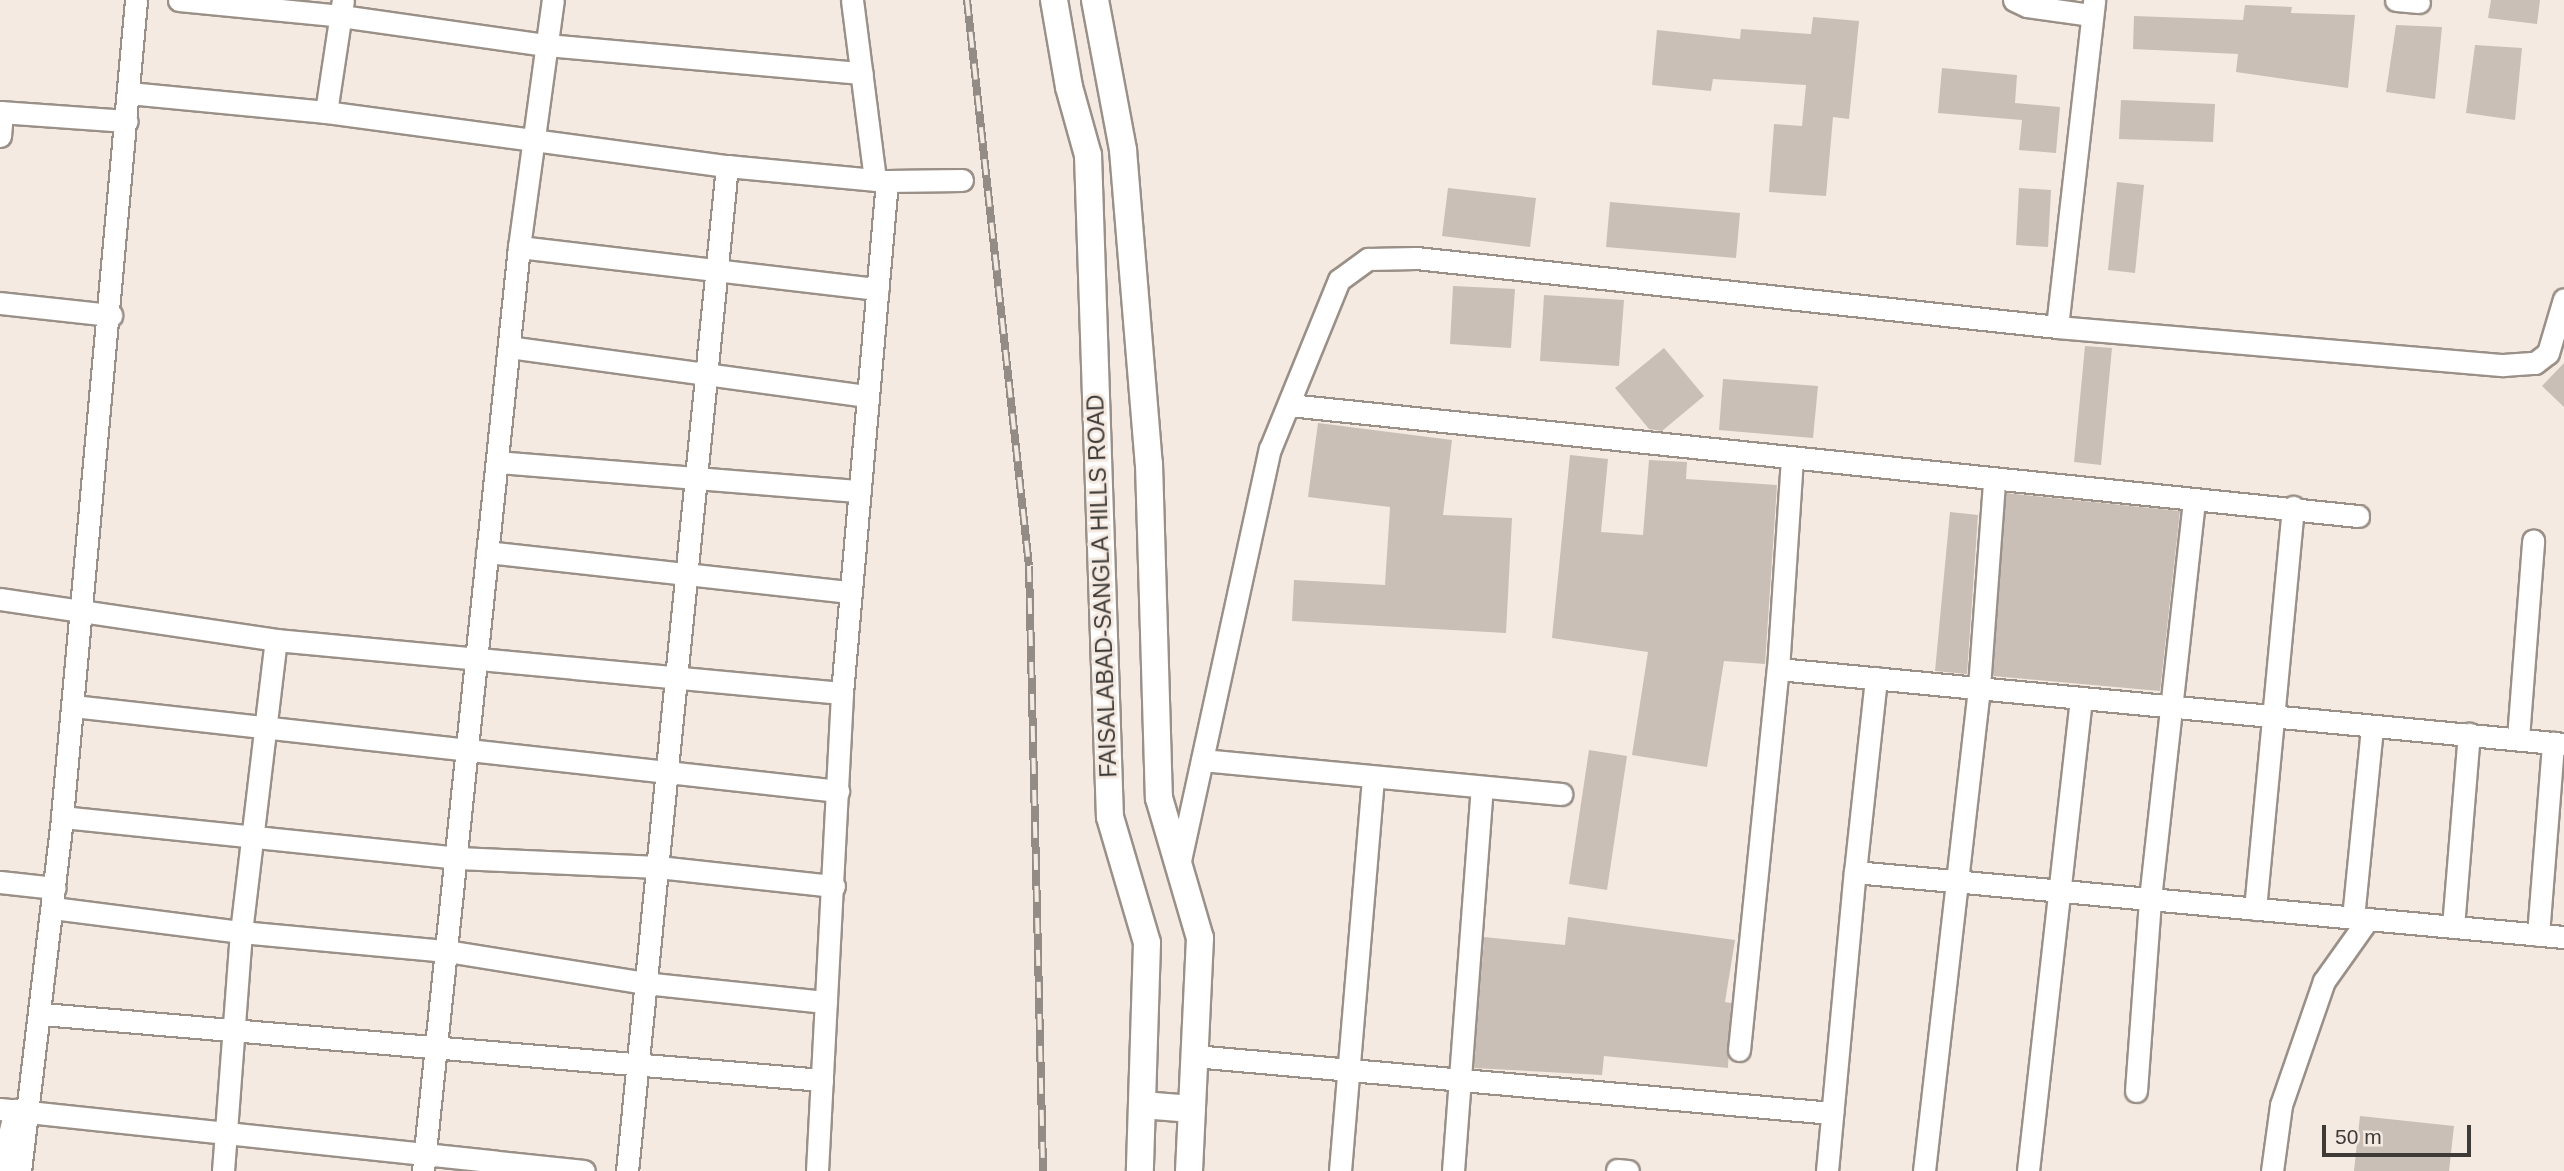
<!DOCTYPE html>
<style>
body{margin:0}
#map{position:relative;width:2564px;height:1171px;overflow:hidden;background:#f4eae1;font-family:Arial,sans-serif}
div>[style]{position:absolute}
.building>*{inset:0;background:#c9bfb6}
.roads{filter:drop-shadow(2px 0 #9a9088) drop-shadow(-2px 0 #9a9088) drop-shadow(0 2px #9a9088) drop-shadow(0 -2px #9a9088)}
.minor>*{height:21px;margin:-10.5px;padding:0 10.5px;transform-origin:10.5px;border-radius:10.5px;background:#fff}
.major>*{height:26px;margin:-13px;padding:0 13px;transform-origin:13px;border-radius:13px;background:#fff}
.rail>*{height:8px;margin-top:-4px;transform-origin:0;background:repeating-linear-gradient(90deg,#f4eae1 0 16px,#938c86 0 32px);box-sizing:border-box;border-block:2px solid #938c86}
span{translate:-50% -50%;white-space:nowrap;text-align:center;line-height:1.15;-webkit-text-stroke:6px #f4eae1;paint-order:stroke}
.street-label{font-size:23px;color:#3e3a37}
.scale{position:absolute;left:2322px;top:1125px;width:149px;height:32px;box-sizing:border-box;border:4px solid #3e3a37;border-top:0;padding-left:9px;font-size:21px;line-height:24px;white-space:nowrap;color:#3e3a37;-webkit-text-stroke:5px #f4eae1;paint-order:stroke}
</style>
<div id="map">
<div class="building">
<i style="clip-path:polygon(2491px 0,2540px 0,2537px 24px,2488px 18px)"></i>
<i style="clip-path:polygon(2245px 5px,2292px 7px,2291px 13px,2355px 15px,2348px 88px,2236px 72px,2238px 54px,2133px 49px,2134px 16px,2243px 20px)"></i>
<i style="clip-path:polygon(1813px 17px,1859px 21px,1849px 119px,1833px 117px,1826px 196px,1769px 192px,1774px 124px,1802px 126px,1806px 85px,1713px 79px,1711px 91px,1652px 85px,1657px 30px,1740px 39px,1741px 29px,1811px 34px)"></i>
<i style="clip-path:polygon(2396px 25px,2442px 27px,2435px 99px,2386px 92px)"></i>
<i style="clip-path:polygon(2475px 45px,2522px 48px,2515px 120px,2466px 113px)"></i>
<i style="clip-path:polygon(1942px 68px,2017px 75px,2015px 103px,2060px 107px,2056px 153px,2019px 150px,2022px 120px,1938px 113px)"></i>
<i style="clip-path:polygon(2121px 100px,2215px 104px,2213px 142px,2119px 139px)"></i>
<i style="clip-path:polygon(2117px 182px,2144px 185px,2135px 273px,2108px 270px)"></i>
<i style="clip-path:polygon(1448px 188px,1536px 198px,1530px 247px,1442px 236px)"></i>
<i style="clip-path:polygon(2019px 188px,2051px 190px,2048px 247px,2016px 245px)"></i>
<i style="clip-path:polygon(1610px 202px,1740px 213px,1736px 258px,1606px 247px)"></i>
<i style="clip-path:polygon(1453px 286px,1515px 289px,1511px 348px,1450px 344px)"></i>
<i style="clip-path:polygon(1544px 295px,1624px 300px,1619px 366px,1540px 361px)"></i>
<i style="clip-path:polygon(2085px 346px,2112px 348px,2101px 465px,2074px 462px)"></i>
<i style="clip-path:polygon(1664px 348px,1704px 396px,1662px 431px,1649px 429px,1615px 388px)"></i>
<i style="clip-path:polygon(2564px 363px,2564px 407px,2542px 386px)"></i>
<i style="clip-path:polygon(1723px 379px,1818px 386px,1813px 438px,1719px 430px)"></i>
<i style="clip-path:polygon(1318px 423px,1452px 440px,1443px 515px,1512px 518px,1506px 633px,1292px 621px,1294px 580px,1385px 585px,1390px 507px,1308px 497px)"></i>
<i style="clip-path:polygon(1570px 455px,1608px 459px,1601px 532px,1643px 535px,1649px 460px,1687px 462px,1686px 479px,1777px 485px,1765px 664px,1724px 661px,1707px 767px,1632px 755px,1648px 652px,1552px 638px)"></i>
<i style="clip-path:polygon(2006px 493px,2180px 511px,2160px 691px,1993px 676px)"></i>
<i style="clip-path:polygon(1950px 512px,1978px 515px,1967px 674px,1935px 671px)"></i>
<i style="clip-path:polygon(1589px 750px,1627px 756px,1607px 890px,1569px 884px)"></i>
<i style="clip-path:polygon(1568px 917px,1735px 940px,1725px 1002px,1731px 1003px,1728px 1068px,1604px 1056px,1602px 1075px,1474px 1068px,1484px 937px,1565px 945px)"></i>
<i style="clip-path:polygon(2360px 1116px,2454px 1126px,2449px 1171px,2354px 1171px)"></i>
</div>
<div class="roads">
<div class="minor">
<i style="left:179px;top:0;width:163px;rotate:5.6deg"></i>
<i style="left:341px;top:16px;width:207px;rotate:8.1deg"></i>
<i style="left:546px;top:45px;width:317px;rotate:5.1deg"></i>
<i style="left:852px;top:0;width:181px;rotate:82.7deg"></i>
<i style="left:2014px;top:0;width:14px;rotate:25deg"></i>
<i style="left:2027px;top:6px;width:65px;rotate:8deg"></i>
<i style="left:2396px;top:0;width:23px;rotate:5deg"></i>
<i style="left:129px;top:93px;width:198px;rotate:5.5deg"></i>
<i style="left:326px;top:112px;width:405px;rotate:7.7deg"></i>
<i style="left:727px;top:166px;width:161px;rotate:5.4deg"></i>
<i style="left:887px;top:181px;width:75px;rotate:-0.8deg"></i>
<i style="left:0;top:112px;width:127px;rotate:4.1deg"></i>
<i style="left:326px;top:112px;width:113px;rotate:-81.4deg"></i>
<i style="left:0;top:136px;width:24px;rotate:-85deg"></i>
<i style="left:519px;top:247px;width:361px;rotate:6.7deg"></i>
<i style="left:0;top:303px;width:112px;rotate:6.2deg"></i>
<i style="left:2057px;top:327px;width:329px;rotate:-83.5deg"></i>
<i style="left:509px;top:347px;width:362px;rotate:7.8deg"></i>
<i style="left:1289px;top:405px;width:1075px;rotate:5.93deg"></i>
<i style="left:497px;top:462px;width:363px;rotate:4.6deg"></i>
<i style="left:487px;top:552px;width:366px;rotate:6.3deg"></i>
<i style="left:0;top:599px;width:279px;rotate:8.4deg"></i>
<i style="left:276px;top:640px;width:568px;rotate:5.35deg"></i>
<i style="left:1778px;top:669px;width:209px;rotate:-86.2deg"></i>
<i style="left:73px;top:706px;width:770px;rotate:6.34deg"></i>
<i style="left:2518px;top:738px;width:198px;rotate:-85.6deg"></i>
<i style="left:1202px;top:760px;width:361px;rotate:5.4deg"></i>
<i style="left:62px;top:817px;width:398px;rotate:5.9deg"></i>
<i style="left:458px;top:858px;width:200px;rotate:2.6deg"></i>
<i style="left:658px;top:867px;width:177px;rotate:6.2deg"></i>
<i style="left:1179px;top:865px;width:426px;rotate:-77.7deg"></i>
<i style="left:1270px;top:449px;width:183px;rotate:-67.8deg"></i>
<i style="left:1339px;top:280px;width:36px;rotate:-36deg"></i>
<i style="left:1368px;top:259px;width:48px;rotate:-1.2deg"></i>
<i style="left:1416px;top:258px;width:645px;rotate:6.14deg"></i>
<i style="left:2057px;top:327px;width:448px;rotate:4.9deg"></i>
<i style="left:2503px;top:365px;width:32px;rotate:-4deg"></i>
<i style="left:2535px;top:363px;width:16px;rotate:-38deg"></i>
<i style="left:2548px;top:353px;width:56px;rotate:-73.5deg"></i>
<i style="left:1855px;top:872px;width:195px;rotate:-83.8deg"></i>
<i style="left:0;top:882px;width:55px;rotate:6.2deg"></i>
<i style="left:53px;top:908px;width:190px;rotate:7.3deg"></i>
<i style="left:241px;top:932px;width:207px;rotate:5.3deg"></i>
<i style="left:447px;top:951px;width:200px;rotate:9.2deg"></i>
<i style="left:644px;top:983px;width:183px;rotate:6deg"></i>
<i style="left:2255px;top:909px;width:404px;rotate:-84.6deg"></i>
<i style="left:2353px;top:918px;width:191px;rotate:-84.3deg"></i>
<i style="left:2453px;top:927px;width:194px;rotate:-85.3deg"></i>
<i style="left:2538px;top:935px;width:193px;rotate:-85.5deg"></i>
<i style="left:42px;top:1014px;width:783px;rotate:4.84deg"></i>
<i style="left:1739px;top:1050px;width:383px;rotate:-84.2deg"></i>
<i style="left:1778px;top:669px;width:790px;rotate:5.45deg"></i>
<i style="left:1194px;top:1056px;width:641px;rotate:5.11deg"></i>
<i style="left:2136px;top:1091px;width:193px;rotate:-85.8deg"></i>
<i style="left:2150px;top:899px;width:402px;rotate:-83.7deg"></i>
<i style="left:0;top:1109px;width:587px;rotate:6.06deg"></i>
<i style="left:1617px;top:1170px;width:11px;rotate:5deg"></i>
<i style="left:0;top:1171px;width:63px;rotate:-76.2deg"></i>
<i style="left:20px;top:1171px;width:356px;rotate:-83.2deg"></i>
<i style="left:62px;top:817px;width:820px;rotate:-84.82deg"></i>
<i style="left:223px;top:1171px;width:240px;rotate:-85.7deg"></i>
<i style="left:241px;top:932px;width:294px;rotate:-83.2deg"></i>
<i style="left:423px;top:1171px;width:929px;rotate:-84.07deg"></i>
<i style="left:519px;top:247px;width:249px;rotate:-82.2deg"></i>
<i style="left:627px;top:1171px;width:1010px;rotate:-84.32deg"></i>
<i style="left:817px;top:1171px;width:479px;rotate:-87deg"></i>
<i style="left:842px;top:693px;width:514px;rotate:-84.98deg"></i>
<i style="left:1340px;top:1171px;width:395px;rotate:-85.2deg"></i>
<i style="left:1453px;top:1171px;width:385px;rotate:-85.7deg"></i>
<i style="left:1827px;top:1171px;width:300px;rotate:-84.7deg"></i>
<i style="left:1855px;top:872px;width:712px;rotate:5.24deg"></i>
<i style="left:1924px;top:1171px;width:487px;rotate:-83.5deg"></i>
<i style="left:1979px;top:687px;width:206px;rotate:-85.8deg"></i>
<i style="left:2028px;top:1171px;width:476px;rotate:-83.6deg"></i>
<i style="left:2272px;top:1171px;width:67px;rotate:-82.2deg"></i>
<i style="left:2281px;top:1105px;width:131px;rotate:-70.9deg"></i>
<i style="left:2324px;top:981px;width:76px;rotate:-54.6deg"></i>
</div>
<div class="major">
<i style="left:1054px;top:0;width:88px;rotate:80.2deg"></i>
<i style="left:1069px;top:87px;width:71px;rotate:74.4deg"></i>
<i style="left:1088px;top:155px;width:662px;rotate:88.1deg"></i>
<i style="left:1110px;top:817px;width:131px;rotate:73.6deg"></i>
<i style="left:1147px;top:943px;width:228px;rotate:91.8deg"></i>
<i style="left:1095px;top:0;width:153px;rotate:79.4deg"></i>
<i style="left:1123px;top:150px;width:315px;rotate:85.3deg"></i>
<i style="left:1149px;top:464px;width:334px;rotate:88.3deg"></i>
<i style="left:1159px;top:798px;width:146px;rotate:73.7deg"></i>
<i style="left:1200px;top:938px;width:233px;rotate:92.7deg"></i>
<i style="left:1142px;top:1105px;width:50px;rotate:4.6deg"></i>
</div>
</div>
<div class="rail">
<i style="left:967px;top:0;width:569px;rotate:83.75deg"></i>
<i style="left:1029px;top:566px;width:605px;rotate:88.67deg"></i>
</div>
<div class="street-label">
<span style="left:1102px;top:586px;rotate:-92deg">FAISALABAD-SANGLA HILLS ROAD</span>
</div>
<div class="scale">50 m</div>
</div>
